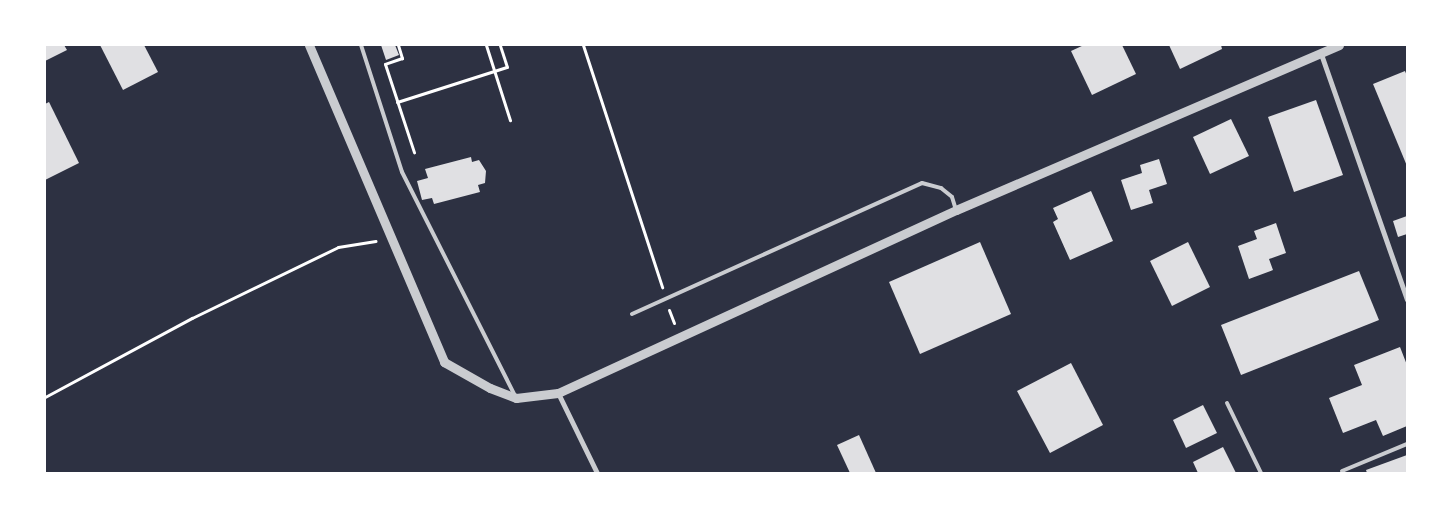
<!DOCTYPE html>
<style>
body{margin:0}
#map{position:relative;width:1452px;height:518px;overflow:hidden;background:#2d3142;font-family:"Work Sans",sans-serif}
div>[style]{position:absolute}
.building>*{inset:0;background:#e0e0e3}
.path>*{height:3px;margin:-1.5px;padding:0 1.5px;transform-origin:1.5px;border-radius:1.5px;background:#fff}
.service>*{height:4px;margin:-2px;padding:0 2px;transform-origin:2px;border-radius:2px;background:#caccd0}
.minor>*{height:5px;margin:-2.5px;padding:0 2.5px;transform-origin:2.5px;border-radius:2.5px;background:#caccd0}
.tertiary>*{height:9px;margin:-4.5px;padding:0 4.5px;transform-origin:4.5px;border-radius:4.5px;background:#caccd0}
span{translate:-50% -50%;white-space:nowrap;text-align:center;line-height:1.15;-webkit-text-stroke:4px #fff;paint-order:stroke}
.frame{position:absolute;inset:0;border:46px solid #fff;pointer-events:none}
</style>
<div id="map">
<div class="building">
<i style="clip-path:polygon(45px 45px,64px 45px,67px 50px,45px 61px)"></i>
<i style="clip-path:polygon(100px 45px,144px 45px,158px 72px,123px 90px)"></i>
<i style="clip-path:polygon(381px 45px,395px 45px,399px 55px,386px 60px)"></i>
<i style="clip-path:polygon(1084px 45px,1122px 45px,1136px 74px,1092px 95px,1071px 51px)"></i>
<i style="clip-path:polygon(1169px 45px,1221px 45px,1222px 49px,1180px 69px)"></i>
<i style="clip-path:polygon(1405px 71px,1407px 76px,1407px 166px,1373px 84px)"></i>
<i style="clip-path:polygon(1316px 100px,1343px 175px,1294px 192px,1268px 117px)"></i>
<i style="clip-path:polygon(49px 102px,79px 163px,45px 180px,45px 104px)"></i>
<i style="clip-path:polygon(1231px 119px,1249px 156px,1210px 174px,1193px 137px)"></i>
<i style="clip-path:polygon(471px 157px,472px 162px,479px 160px,486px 171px,485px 183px,478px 185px,480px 192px,434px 204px,432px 198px,422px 200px,417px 181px,428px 178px,425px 169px)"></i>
<i style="clip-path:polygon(1159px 159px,1167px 184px,1149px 190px,1153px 203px,1131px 210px,1121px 180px,1142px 173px,1140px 165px)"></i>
<i style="clip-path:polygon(1091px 191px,1113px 241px,1070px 260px,1053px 222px,1058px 219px,1053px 208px)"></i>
<i style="clip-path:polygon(1407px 216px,1407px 234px,1398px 237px,1393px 221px)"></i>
<i style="clip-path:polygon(1276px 223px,1286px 253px,1269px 259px,1273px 270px,1249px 279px,1238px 246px,1257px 239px,1254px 231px)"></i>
<i style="clip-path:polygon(980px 242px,1011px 314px,920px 354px,889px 282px)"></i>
<i style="clip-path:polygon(1188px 242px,1210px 287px,1172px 306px,1150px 261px)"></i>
<i style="clip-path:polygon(1359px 271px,1379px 320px,1241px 375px,1221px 325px)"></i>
<i style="clip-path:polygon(1400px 347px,1407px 365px,1407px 426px,1383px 436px,1376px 420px,1343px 433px,1329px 398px,1362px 385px,1354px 365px)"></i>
<i style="clip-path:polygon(1071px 363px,1103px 425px,1050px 453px,1017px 391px)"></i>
<i style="clip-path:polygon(1203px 405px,1217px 433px,1186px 448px,1173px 420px)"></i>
<i style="clip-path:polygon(859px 435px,876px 473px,850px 473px,837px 445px)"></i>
<i style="clip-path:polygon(1223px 447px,1236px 473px,1198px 473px,1193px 462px)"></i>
<i style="clip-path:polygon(1407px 455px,1407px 473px,1367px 473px,1366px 470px)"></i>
</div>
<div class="path">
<i style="left:398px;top:45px;width:14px;rotate:73deg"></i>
<i style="left:402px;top:58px;width:18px;rotate:161deg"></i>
<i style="left:385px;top:64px;width:93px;rotate:71.8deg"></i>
<i style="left:486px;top:45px;width:79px;rotate:72.3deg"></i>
<i style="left:583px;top:45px;width:255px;rotate:71.9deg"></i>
<i style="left:397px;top:102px;width:115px;rotate:-17.7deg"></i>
<i style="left:507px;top:67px;width:23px;rotate:-108deg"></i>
<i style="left:669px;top:310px;width:14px;rotate:69deg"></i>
<i style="left:45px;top:397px;width:167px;rotate:-28.3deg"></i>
<i style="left:192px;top:318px;width:162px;rotate:-25.9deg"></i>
<i style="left:338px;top:247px;width:38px;rotate:-9deg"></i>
</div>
<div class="service">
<i style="left:361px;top:45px;width:133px;rotate:72.1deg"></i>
<i style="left:402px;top:172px;width:251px;rotate:63.2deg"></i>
<i style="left:632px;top:314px;width:318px;rotate:-24.3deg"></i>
<i style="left:922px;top:183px;width:20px;rotate:15deg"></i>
<i style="left:941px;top:188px;width:14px;rotate:39deg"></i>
<i style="left:952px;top:197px;width:14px;rotate:73deg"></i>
<i style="left:1227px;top:403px;width:78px;rotate:64.1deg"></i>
<i style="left:1342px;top:471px;width:70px;rotate:-22.6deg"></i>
</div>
<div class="minor">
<i style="left:1321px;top:54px;width:260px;rotate:70.7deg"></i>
<i style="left:558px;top:393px;width:89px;rotate:64deg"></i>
</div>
<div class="tertiary">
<i style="left:309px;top:45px;width:345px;rotate:66.9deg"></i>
<i style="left:444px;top:362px;width:53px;rotate:29.5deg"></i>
<i style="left:490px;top:388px;width:28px;rotate:21deg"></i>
<i style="left:516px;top:398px;width:42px;rotate:-6.8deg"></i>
<i style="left:558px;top:393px;width:438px;rotate:-24.7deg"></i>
<i style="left:956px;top:210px;width:417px;rotate:-23.3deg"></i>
</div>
<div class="frame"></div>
</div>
